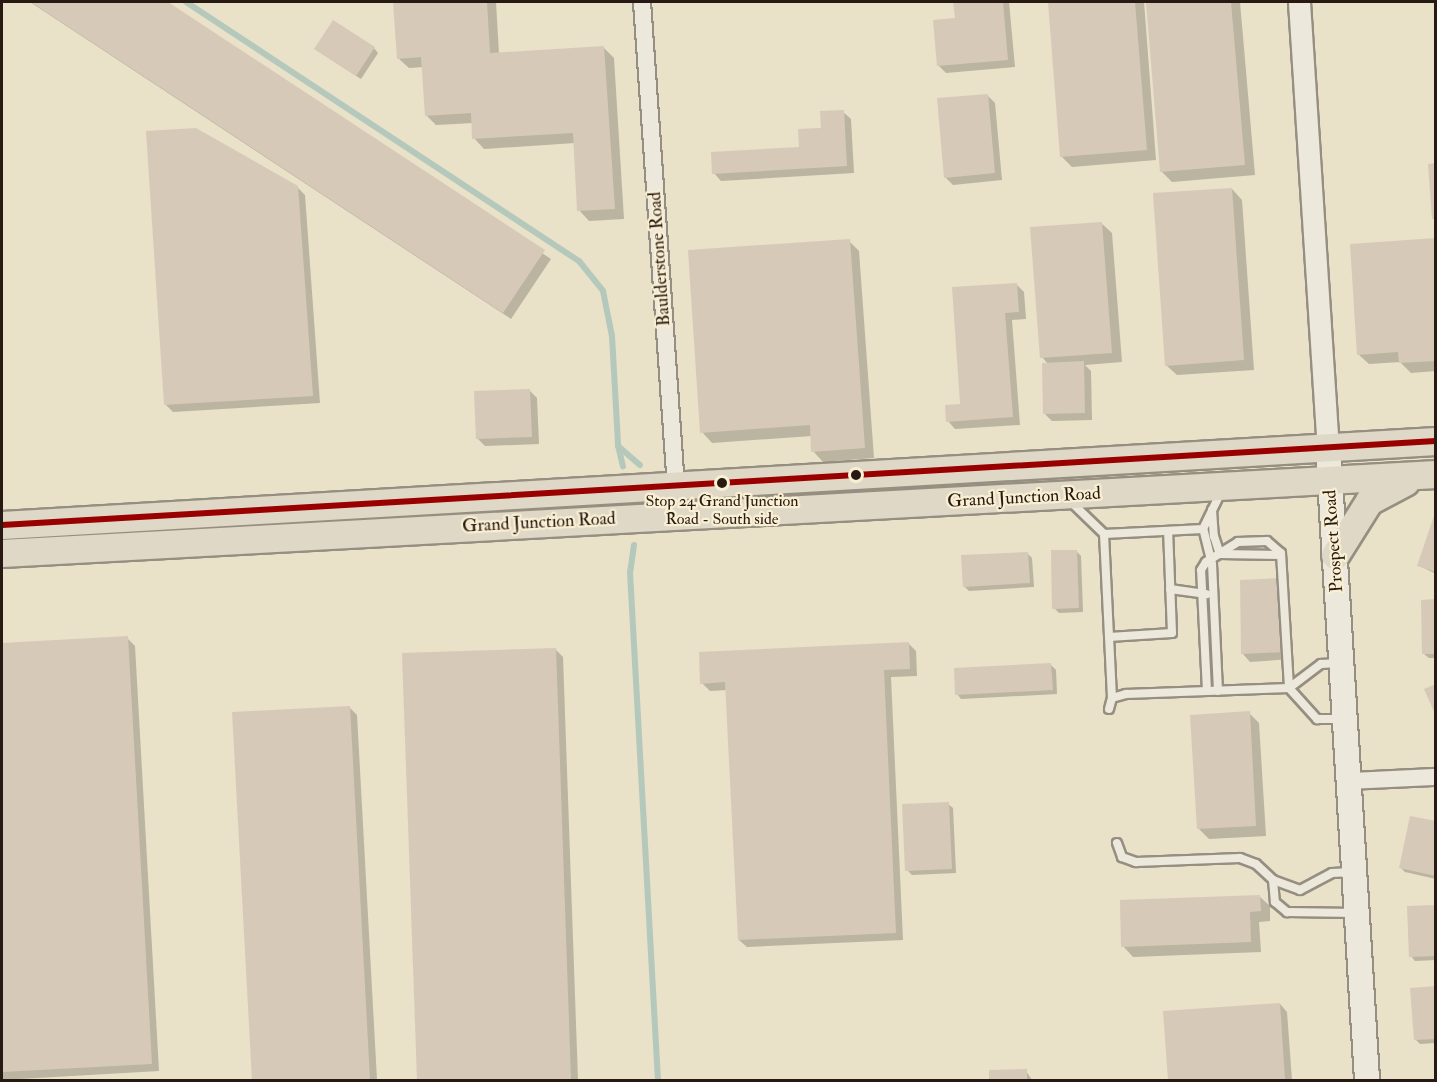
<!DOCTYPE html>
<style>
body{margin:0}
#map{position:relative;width:1437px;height:1082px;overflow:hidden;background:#e9e1c8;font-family:"IM FELL Double Pica",serif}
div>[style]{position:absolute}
.shadow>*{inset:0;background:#0003}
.stream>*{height:6px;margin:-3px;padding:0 3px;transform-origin:3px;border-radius:3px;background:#b4c8bc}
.building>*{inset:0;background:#d7c9b8}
.roads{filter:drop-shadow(2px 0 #968f81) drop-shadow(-2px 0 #968f81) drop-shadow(0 2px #968f81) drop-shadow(0 -2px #968f81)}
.service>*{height:8px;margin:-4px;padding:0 4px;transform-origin:4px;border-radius:4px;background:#ece8dc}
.minor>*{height:16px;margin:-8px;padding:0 8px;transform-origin:8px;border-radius:8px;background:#ece8dc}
.tertiary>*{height:21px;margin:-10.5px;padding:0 10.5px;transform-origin:10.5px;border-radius:10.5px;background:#ece8dc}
.secondary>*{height:24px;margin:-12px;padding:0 12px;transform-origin:12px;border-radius:12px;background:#ece8dc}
.trunk>*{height:27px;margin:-13.5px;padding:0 13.5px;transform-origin:13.5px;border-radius:13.5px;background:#e0d8c6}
.bus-1>*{height:6px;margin:-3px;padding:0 3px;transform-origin:3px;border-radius:3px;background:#900}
.dots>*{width:16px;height:16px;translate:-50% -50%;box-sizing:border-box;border:3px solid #f9efd3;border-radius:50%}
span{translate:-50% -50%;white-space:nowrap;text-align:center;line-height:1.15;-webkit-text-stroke:4.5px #f9efd3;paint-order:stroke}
.bus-label{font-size:16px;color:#281913}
.street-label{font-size:18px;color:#281913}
.frame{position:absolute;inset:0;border:3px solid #281913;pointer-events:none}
</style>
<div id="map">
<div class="shadow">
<i style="clip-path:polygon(30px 2px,165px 2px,551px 259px,511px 319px)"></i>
<i style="clip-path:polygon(395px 2px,496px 2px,499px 54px,604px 48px,614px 58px,624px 219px,589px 221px,579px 210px,575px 143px,484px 149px,474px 138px,473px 123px,436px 125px,426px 115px,423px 67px,409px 68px,398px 58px)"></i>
<i style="clip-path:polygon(955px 2px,1009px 2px,1015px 67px,946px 73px,938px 65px,956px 20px)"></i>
<i style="clip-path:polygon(1050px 2px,1144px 2px,1156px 160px,1072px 167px,1062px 157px)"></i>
<i style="clip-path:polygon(1147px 2px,1240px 2px,1255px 175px,1172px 182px,1162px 172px)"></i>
<i style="clip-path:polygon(374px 48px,378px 53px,361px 79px,321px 53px)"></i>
<i style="clip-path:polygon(987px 95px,995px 103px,1002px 180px,953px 185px,945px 177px)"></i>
<i style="clip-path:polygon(843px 112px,851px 119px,854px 173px,721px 181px,714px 173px,801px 149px)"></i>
<i style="clip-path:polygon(297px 187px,305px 195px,320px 403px,173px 412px,166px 405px)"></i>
<i style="clip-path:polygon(1232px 189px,1242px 200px,1254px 370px,1177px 375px,1166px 365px)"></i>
<i style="clip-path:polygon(1101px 223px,1112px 233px,1122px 362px,1085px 365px,1091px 371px,1092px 420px,1052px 421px,1045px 414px,1048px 364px,1042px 357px)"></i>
<i style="clip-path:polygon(1436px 240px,1436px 371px,1411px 373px,1400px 362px,1369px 364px,1358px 354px)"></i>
<i style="clip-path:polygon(849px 241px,859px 251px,874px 458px,823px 462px,813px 451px,812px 436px,712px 443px,702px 432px)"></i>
<i style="clip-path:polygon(1016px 284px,1024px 292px,1026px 319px,1012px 320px,1020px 425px,955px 429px,948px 421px,962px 406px)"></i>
<i style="clip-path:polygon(530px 391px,537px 398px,539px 444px,485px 446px,477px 438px)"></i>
<i style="clip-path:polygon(1436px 517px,1436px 574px,1418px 565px)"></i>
<i style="clip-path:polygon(1076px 551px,1081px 556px,1083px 612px,1059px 613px,1054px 608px)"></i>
<i style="clip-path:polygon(1027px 553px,1032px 558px,1034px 587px,969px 591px,964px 586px)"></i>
<i style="clip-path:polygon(1280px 580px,1288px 587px,1292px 659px,1250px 662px,1243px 654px)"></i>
<i style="clip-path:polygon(1436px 601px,1436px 658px,1429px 658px,1424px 654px)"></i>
<i style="clip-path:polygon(127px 638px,135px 646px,159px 1071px,2px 1080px,2px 645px)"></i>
<i style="clip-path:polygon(908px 643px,916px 651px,917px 676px,891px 677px,903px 940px,747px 947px,739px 940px,727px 690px,710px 691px,702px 683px)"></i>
<i style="clip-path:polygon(555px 649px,563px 657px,578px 1080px,419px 1080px,404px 654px)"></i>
<i style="clip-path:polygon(1051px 665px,1056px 670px,1057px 694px,961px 699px,957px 694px)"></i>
<i style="clip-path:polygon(349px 707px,357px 715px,377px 1080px,254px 1080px,234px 713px)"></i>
<i style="clip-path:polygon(1249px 713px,1259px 723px,1266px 836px,1209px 839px,1198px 828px)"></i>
<i style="clip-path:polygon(948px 804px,953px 808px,956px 873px,912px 875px,907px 870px)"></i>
<i style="clip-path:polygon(1436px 822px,1436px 879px,1405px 872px,1400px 867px)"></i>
<i style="clip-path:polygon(1259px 896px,1270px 906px,1270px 921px,1259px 922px,1261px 952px,1133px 957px,1123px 946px)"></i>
<i style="clip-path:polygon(1436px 906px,1436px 960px,1415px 961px,1411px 956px)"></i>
<i style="clip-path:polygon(1436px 988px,1436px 1043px,1420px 1044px,1415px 1039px)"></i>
<i style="clip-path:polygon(1280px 1004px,1287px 1012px,1292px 1080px,1169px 1080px,1164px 1012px)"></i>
<i style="clip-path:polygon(990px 1071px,1026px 1071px,1032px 1080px,990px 1080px)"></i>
</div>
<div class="stream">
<i style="left:186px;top:2px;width:471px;rotate:33.4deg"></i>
<i style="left:579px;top:261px;width:38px;rotate:51deg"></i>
<i style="left:603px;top:291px;width:46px;rotate:78.7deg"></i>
<i style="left:612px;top:336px;width:109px;rotate:86.8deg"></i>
<i style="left:618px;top:445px;width:22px;rotate:77deg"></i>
<i style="left:618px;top:446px;width:29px;rotate:41deg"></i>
<i style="left:634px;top:545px;width:27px;rotate:98deg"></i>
<i style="left:630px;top:572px;width:509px;rotate:86.85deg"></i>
</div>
<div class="building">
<i style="clip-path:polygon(31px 2px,168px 2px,545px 250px,503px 313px)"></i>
<i style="clip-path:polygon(393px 2px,487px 2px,490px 53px,604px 46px,615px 209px,577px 211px,573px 133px,472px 139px,471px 113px,425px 116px,421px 57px,397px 59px)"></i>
<i style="clip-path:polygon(953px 2px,1003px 2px,1008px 60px,937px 66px,933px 20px,955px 18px)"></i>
<i style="clip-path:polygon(1048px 2px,1135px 2px,1147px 150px,1060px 157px)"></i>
<i style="clip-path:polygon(1146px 2px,1231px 2px,1245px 165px,1160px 172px)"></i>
<i style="clip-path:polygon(333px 20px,375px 47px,356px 76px,314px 49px)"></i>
<i style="clip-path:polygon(988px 94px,995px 173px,944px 178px,937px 98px)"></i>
<i style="clip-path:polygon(844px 110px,847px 166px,712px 174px,711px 152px,799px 147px,798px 129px,821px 128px,820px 111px)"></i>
<i style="clip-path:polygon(196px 128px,298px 186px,313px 396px,164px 405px,146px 131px)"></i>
<i style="clip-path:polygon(1436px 163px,1436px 219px,1432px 219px,1428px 164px)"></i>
<i style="clip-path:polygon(1232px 188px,1244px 360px,1165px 366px,1153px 193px)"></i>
<i style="clip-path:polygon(1102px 222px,1112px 353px,1040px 358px,1030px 227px)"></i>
<i style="clip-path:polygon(1436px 238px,1436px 361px,1399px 363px,1398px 352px,1357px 355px,1350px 244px)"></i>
<i style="clip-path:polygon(850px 239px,865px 448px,811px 452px,810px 425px,700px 433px,688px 250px)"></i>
<i style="clip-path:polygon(1017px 283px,1019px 312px,1005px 313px,1013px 417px,946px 422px,945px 405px,960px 404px,952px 287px)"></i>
<i style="clip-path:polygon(1084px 361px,1085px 413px,1043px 414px,1042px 363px)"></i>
<i style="clip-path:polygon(530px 389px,532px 437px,476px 439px,474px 391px)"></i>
<i style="clip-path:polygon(1435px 513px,1436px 513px,1436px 572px,1417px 566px)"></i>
<i style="clip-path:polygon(1051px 550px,1077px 550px,1079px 608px,1052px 609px)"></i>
<i style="clip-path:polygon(1028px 552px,1030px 583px,963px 587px,961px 555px)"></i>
<i style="clip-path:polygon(1281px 578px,1285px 652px,1241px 654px,1240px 580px)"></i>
<i style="clip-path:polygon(1436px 599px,1436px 654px,1422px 654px,1421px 600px)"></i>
<i style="clip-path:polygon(128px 636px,152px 1064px,2px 1072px,2px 643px)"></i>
<i style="clip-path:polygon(909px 642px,910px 669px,884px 670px,896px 933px,738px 940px,725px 682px,700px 684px,699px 652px)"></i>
<i style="clip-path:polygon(556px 648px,571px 1080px,417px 1080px,402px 653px)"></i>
<i style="clip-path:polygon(1051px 663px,1053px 690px,955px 695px,954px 668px)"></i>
<i style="clip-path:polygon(1436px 684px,1436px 716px,1424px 689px)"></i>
<i style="clip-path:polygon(350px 706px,370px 1080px,252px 1080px,232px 712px)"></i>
<i style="clip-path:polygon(1250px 711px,1256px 826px,1197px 829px,1190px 715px)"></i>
<i style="clip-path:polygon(949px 802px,952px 869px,905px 871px,902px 804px)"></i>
<i style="clip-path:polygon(1410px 816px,1436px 821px,1436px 876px,1399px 868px)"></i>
<i style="clip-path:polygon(1260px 895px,1261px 911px,1250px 912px,1251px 942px,1121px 947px,1120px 900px)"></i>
<i style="clip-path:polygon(1436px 905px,1436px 956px,1409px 957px,1407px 906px)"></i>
<i style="clip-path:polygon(1436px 986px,1436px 1039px,1414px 1040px,1410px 988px)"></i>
<i style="clip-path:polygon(1280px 1003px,1285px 1080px,1168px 1080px,1163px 1011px)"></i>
<i style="clip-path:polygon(1027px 1069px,1027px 1080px,989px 1080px,989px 1070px)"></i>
</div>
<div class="roads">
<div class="service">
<i style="left:1070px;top:501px;width:47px;rotate:44.1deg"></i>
<i style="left:1104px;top:534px;width:99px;rotate:-2.9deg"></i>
<i style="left:1212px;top:510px;width:26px;rotate:86deg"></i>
<i style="left:1214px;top:536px;width:19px;rotate:72deg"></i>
<i style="left:1220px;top:554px;width:61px;rotate:0.9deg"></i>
<i style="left:1104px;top:534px;width:164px;rotate:87.2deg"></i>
<i style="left:1170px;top:589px;width:37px;rotate:8deg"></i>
<i style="left:1109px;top:637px;width:63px;rotate:-3.6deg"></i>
<i style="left:1172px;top:633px;width:102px;rotate:-92.2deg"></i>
<i style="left:1207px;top:691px;width:121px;rotate:-92.8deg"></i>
<i style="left:1201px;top:570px;width:9px;rotate:-58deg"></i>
<i style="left:1206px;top:562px;width:38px;rotate:-32deg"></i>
<i style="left:1238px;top:542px;width:29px;rotate:-2deg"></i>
<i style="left:1267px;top:541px;width:18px;rotate:41deg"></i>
<i style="left:1281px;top:553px;width:135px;rotate:86.6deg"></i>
<i style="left:1289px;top:688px;width:42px;rotate:47.9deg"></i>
<i style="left:1317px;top:719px;width:25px"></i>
<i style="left:1218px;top:691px;width:127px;rotate:-92.7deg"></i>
<i style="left:1212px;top:564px;width:36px;rotate:-104deg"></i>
<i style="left:1203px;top:529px;width:43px;rotate:-64deg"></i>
<i style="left:1109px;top:709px;width:11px;rotate:-75deg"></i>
<i style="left:1112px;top:698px;width:15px;rotate:-16deg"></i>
<i style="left:1126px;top:694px;width:163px;rotate:-2.1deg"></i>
<i style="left:1289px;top:688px;width:40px;rotate:-37deg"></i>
<i style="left:1321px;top:664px;width:18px;rotate:-3deg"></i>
<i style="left:1117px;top:843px;width:15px;rotate:70deg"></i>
<i style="left:1122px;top:857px;width:15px;rotate:20deg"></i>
<i style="left:1136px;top:862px;width:104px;rotate:-2.2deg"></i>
<i style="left:1240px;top:858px;width:17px;rotate:21deg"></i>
<i style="left:1256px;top:864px;width:23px;rotate:43deg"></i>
<i style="left:1273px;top:880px;width:29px;rotate:20deg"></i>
<i style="left:1300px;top:890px;width:36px;rotate:-28deg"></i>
<i style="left:1332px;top:873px;width:21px;rotate:-3deg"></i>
<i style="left:1273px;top:880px;width:22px;rotate:85deg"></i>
<i style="left:1275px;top:902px;width:16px;rotate:40deg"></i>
<i style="left:1287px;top:912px;width:69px;rotate:0.8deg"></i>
</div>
<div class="minor">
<i style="left:642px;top:2px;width:515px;rotate:85.99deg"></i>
<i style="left:1350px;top:781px;width:86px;rotate:-2.7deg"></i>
</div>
<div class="tertiary">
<i style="left:1299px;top:2px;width:446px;rotate:86.3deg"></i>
</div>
<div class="secondary">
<i style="left:1328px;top:447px;width:634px;rotate:86.47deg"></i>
</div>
<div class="trunk">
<i style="left:2px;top:525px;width:1436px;rotate:-3.35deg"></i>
<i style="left:2px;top:553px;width:1436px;rotate:-3.15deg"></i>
<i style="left:1335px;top:555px;width:64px;rotate:-57.8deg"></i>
<i style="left:1369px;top:501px;width:41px;rotate:-27.8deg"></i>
</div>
</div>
<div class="bus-1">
<i style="left:2px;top:525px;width:1436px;rotate:-3.35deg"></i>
</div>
<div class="dots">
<i style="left:856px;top:475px;background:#281913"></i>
<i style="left:722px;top:483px;background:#281913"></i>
</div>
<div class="bus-label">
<span style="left:722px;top:510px">Stop 24 Grand Junction<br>Road - South side</span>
</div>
<div class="street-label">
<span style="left:660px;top:259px;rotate:-94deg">Baulderstone Road</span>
<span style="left:1024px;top:498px;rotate:-3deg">Grand Junction Road</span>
<span style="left:539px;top:523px;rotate:-3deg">Grand Junction Road</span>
<span style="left:1334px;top:541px;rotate:-94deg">Prospect Road</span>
</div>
<div class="frame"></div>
</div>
